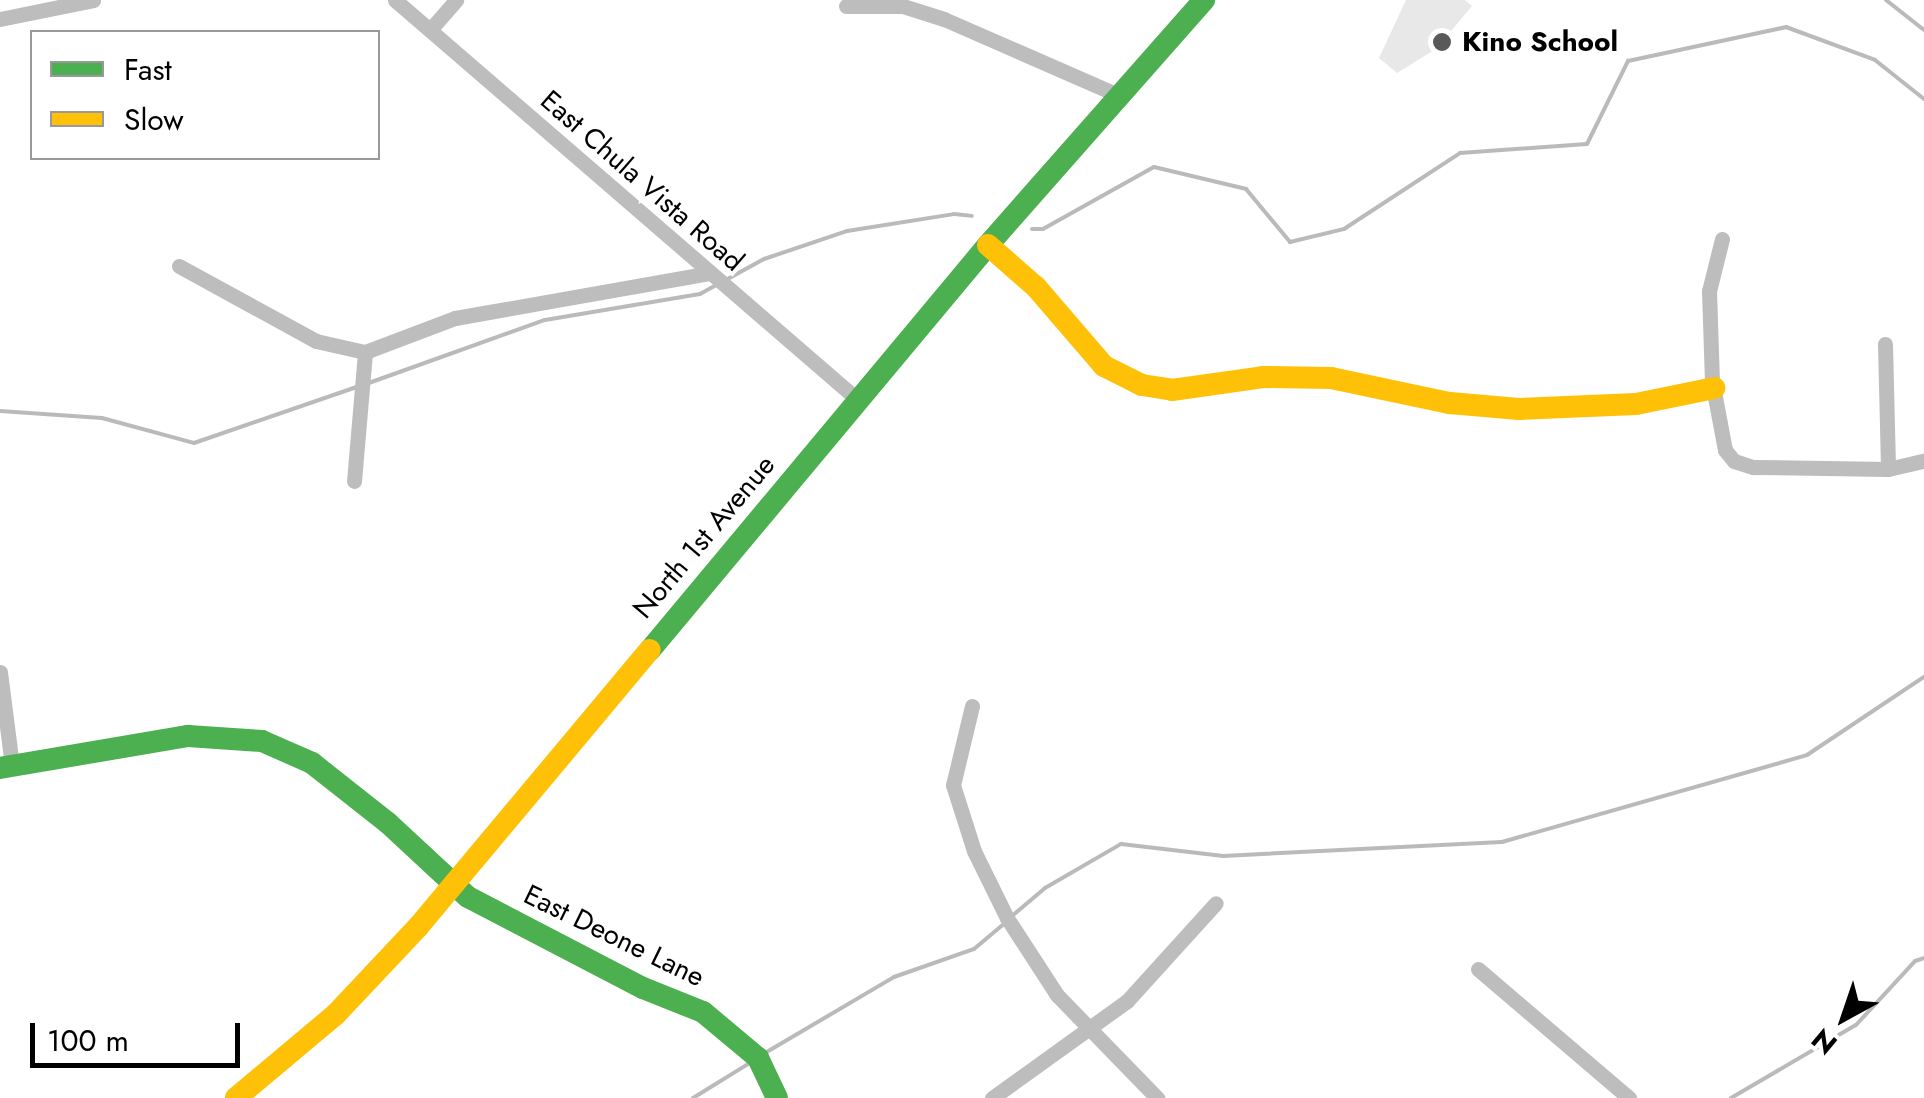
<!DOCTYPE html>
<style>
body{margin:0}
#map{position:relative;width:1924px;height:1098px;overflow:hidden;background:#fff;font-family:Jost,sans-serif}
div>[style]{position:absolute}
.green>*{inset:0;background:#e8e8e8}
.stream>*{height:4px;margin:-2px;padding:0 2px;transform-origin:2px;border-radius:2px;background:#bababa}
.street>*{height:15px;margin:-7.5px;padding:0 7.5px;transform-origin:7.5px;border-radius:7.5px;background:#bdbdbd}
.fast>*{height:22px;margin:-11px;padding:0 11px;transform-origin:11px;border-radius:11px;background:#4caf50}
.slow>*{height:22px;margin:-11px;padding:0 11px;transform-origin:11px;border-radius:11px;background:#ffc107}
.dots>*{width:28px;height:28px;translate:-50% -50%;box-sizing:border-box;border:5px solid #fff;border-radius:50%}
span{translate:-50% -50%;white-space:nowrap;text-align:center;line-height:1.15;-webkit-text-stroke:8px #fff;paint-order:stroke}
.poi-label{font-size:28px;color:#000;font-weight:700}
.left{translate:0 -50%;text-align:left}
.street-label{font-size:28px;color:#000}
.legend{position:absolute;left:30px;top:30px;width:350px;height:130px;box-sizing:border-box;background:#fff;border:2px solid #999;margin:0;padding:12px 18px;list-style:none;font-size:30px;color:#000}
.legend li{display:flex;align-items:center;gap:20px;height:50px}
.legend b{width:50px;border:2px solid #999}
.north{position:absolute;left:1794px;top:968px;width:100px;height:100px;-webkit-text-stroke:8px #fff;paint-order:stroke;rotate:220deg;font-size:28px;font-weight:700;line-height:40px;text-align:center;color:#000}
.north::after{content:'';display:block;margin:auto;width:35px;height:45px;background:#000;clip-path:polygon(50% 0,100% 100%,50% 72%,0 100%)}
.scale{position:absolute;left:30px;top:1023px;width:210px;height:45px;box-sizing:border-box;border:5px solid #000;border-top:0;padding-left:12px;font-size:30px;line-height:35px;white-space:nowrap;color:#000;-webkit-text-stroke:8px #fff;paint-order:stroke}
</style>
<div id="map">
<div class="green">
<i style="clip-path:polygon(1406px 0,1465px 0,1472px 6px,1436px 49px,1397px 73px,1379px 58px)"></i>
</div>
<div class="stream">
<i style="left:1886px;top:0;width:48px;rotate:38.3deg"></i>
<i style="left:1032px;top:229px;width:11px"></i>
<i style="left:1043px;top:229px;width:127px;rotate:-29.2deg"></i>
<i style="left:1154px;top:167px;width:95px;rotate:13.4deg"></i>
<i style="left:1246px;top:189px;width:69px;rotate:50.3deg"></i>
<i style="left:1290px;top:242px;width:56px;rotate:-13.5deg"></i>
<i style="left:1344px;top:229px;width:139px;rotate:-33.2deg"></i>
<i style="left:1460px;top:153px;width:127px;rotate:-4.1deg"></i>
<i style="left:1587px;top:144px;width:93px;rotate:-63.7deg"></i>
<i style="left:1628px;top:61px;width:162px;rotate:-12.1deg"></i>
<i style="left:1786px;top:27px;width:95px;rotate:20.3deg"></i>
<i style="left:1875px;top:60px;width:63px;rotate:38.5deg"></i>
<i style="left:724px;top:281px;width:46px;rotate:-28.8deg"></i>
<i style="left:764px;top:259px;width:88px;rotate:-18.6deg"></i>
<i style="left:847px;top:231px;width:108px;rotate:-9deg"></i>
<i style="left:954px;top:214px;width:18px;rotate:6deg"></i>
<i style="left:366px;top:384px;width:190px;rotate:-19.7deg"></i>
<i style="left:545px;top:320px;width:157px;rotate:-9.5deg"></i>
<i style="left:700px;top:294px;width:18px;rotate:-29deg"></i>
<i style="left:0;top:411px;width:102px;rotate:3.9deg"></i>
<i style="left:102px;top:418px;width:95px;rotate:15.2deg"></i>
<i style="left:194px;top:443px;width:172px;rotate:-19deg"></i>
<i style="left:1012px;top:916px;width:43px;rotate:-40.3deg"></i>
<i style="left:1045px;top:888px;width:88px;rotate:-30.1deg"></i>
<i style="left:1121px;top:844px;width:103px;rotate:6.7deg"></i>
<i style="left:1223px;top:856px;width:279px;rotate:-2.9deg"></i>
<i style="left:1502px;top:842px;width:317px;rotate:-15.9deg"></i>
<i style="left:1807px;top:755px;width:141px;rotate:-33.7deg"></i>
<i style="left:765px;top:1053px;width:150px;rotate:-30.5deg"></i>
<i style="left:894px;top:977px;width:85px;rotate:-19.3deg"></i>
<i style="left:974px;top:949px;width:40px;rotate:-40deg"></i>
<i style="left:693px;top:1098px;width:65px;rotate:-31.7deg"></i>
<i style="left:1731px;top:1098px;width:145px;rotate:-30.3deg"></i>
<i style="left:1856px;top:1025px;width:87px;rotate:-47.3deg"></i>
<i style="left:1915px;top:961px;width:9px;rotate:-18deg"></i>
</div>
<div class="street">
<i style="left:395px;top:0;width:612px;rotate:40.82deg"></i>
<i style="left:846px;top:6px;width:57px"></i>
<i style="left:903px;top:6px;width:43px;rotate:17.6deg"></i>
<i style="left:944px;top:19px;width:192px;rotate:23.6deg"></i>
<i style="left:0;top:19px;width:95px;rotate:-11.5deg"></i>
<i style="left:430px;top:30px;width:40px;rotate:-49deg"></i>
<i style="left:1722px;top:239px;width:54px;rotate:104deg"></i>
<i style="left:1709px;top:291px;width:90px;rotate:88.1deg"></i>
<i style="left:1712px;top:381px;width:70px;rotate:79.3deg"></i>
<i style="left:1725px;top:450px;width:14px;rotate:51deg"></i>
<i style="left:179px;top:266px;width:156px;rotate:28.7deg"></i>
<i style="left:316px;top:341px;width:50px;rotate:12.7deg"></i>
<i style="left:365px;top:352px;width:96px;rotate:-20.7deg"></i>
<i style="left:455px;top:318px;width:258px;rotate:-10deg"></i>
<i style="left:1885px;top:344px;width:125px;rotate:88.6deg"></i>
<i style="left:1734px;top:461px;width:20px;rotate:18deg"></i>
<i style="left:1753px;top:467px;width:135px;rotate:0.8deg"></i>
<i style="left:1888px;top:469px;width:37px;rotate:-13deg"></i>
<i style="left:354px;top:481px;width:129px;rotate:-85.1deg"></i>
<i style="left:0;top:672px;width:95px;rotate:82.7deg"></i>
<i style="left:972px;top:706px;width:81px;rotate:103.5deg"></i>
<i style="left:953px;top:785px;width:69px;rotate:72.3deg"></i>
<i style="left:974px;top:851px;width:75px;rotate:63.8deg"></i>
<i style="left:1007px;top:918px;width:92px;rotate:57deg"></i>
<i style="left:1057px;top:995px;width:144px;rotate:45.8deg"></i>
<i style="left:1478px;top:969px;width:199px;rotate:40.5deg"></i>
<i style="left:992px;top:1098px;width:166px;rotate:-35.7deg"></i>
<i style="left:1127px;top:1001px;width:132px;rotate:-47.8deg"></i>
</div>
<div class="fast">
<i style="left:650px;top:650px;width:528px;rotate:-50.15deg"></i>
<i style="left:988px;top:245px;width:327px;rotate:-48.6deg"></i>
<i style="left:0;top:768px;width:191px;rotate:-9.7deg"></i>
<i style="left:188px;top:736px;width:74px;rotate:3.9deg"></i>
<i style="left:262px;top:741px;width:55px;rotate:23.7deg"></i>
<i style="left:312px;top:763px;width:97px;rotate:38.3deg"></i>
<i style="left:388px;top:823px;width:109px;rotate:42.8deg"></i>
<i style="left:468px;top:897px;width:197px;rotate:27.5deg"></i>
<i style="left:643px;top:988px;width:65px;rotate:21.8deg"></i>
<i style="left:703px;top:1012px;width:72px;rotate:39.9deg"></i>
<i style="left:758px;top:1058px;width:44px;rotate:64.6deg"></i>
</div>
<div class="slow">
<i style="left:988px;top:245px;width:64px;rotate:41.2deg"></i>
<i style="left:1036px;top:287px;width:104px;rotate:49.3deg"></i>
<i style="left:1104px;top:366px;width:42px;rotate:26.6deg"></i>
<i style="left:1142px;top:385px;width:30px;rotate:9deg"></i>
<i style="left:1172px;top:390px;width:92px;rotate:-8.1deg"></i>
<i style="left:1263px;top:377px;width:68px;rotate:0.8deg"></i>
<i style="left:1331px;top:378px;width:122px;rotate:11.9deg"></i>
<i style="left:1450px;top:403px;width:69px;rotate:5deg"></i>
<i style="left:1519px;top:409px;width:117px;rotate:-2.4deg"></i>
<i style="left:1636px;top:404px;width:80px;rotate:-11.6deg"></i>
<i style="left:236px;top:1098px;width:131px;rotate:-40deg"></i>
<i style="left:336px;top:1014px;width:120px;rotate:-46.7deg"></i>
<i style="left:418px;top:927px;width:361px;rotate:-50.1deg"></i>
</div>
<div class="dots">
<i style="left:1442px;top:42px;background:#595959"></i>
</div>
<div class="poi-label">
<span class="left" style="left:1462px;top:42px">Kino School</span>
</div>
<div class="street-label">
<span style="left:642px;top:181px;rotate:41deg">East Chula Vista Road</span>
<span style="left:704px;top:537px;rotate:-50deg">North 1st Avenue</span>
<span style="left:614px;top:936px;rotate:26deg">East Deone Lane</span>
</div>
<ul class="legend">
<li><b style="height:12px;background:#4caf50"></b>Fast</li>
<li><b style="height:12px;background:#ffc107"></b>Slow</li>
</ul>
<div class="north">N</div>
<div class="scale">100 m</div>
</div>
